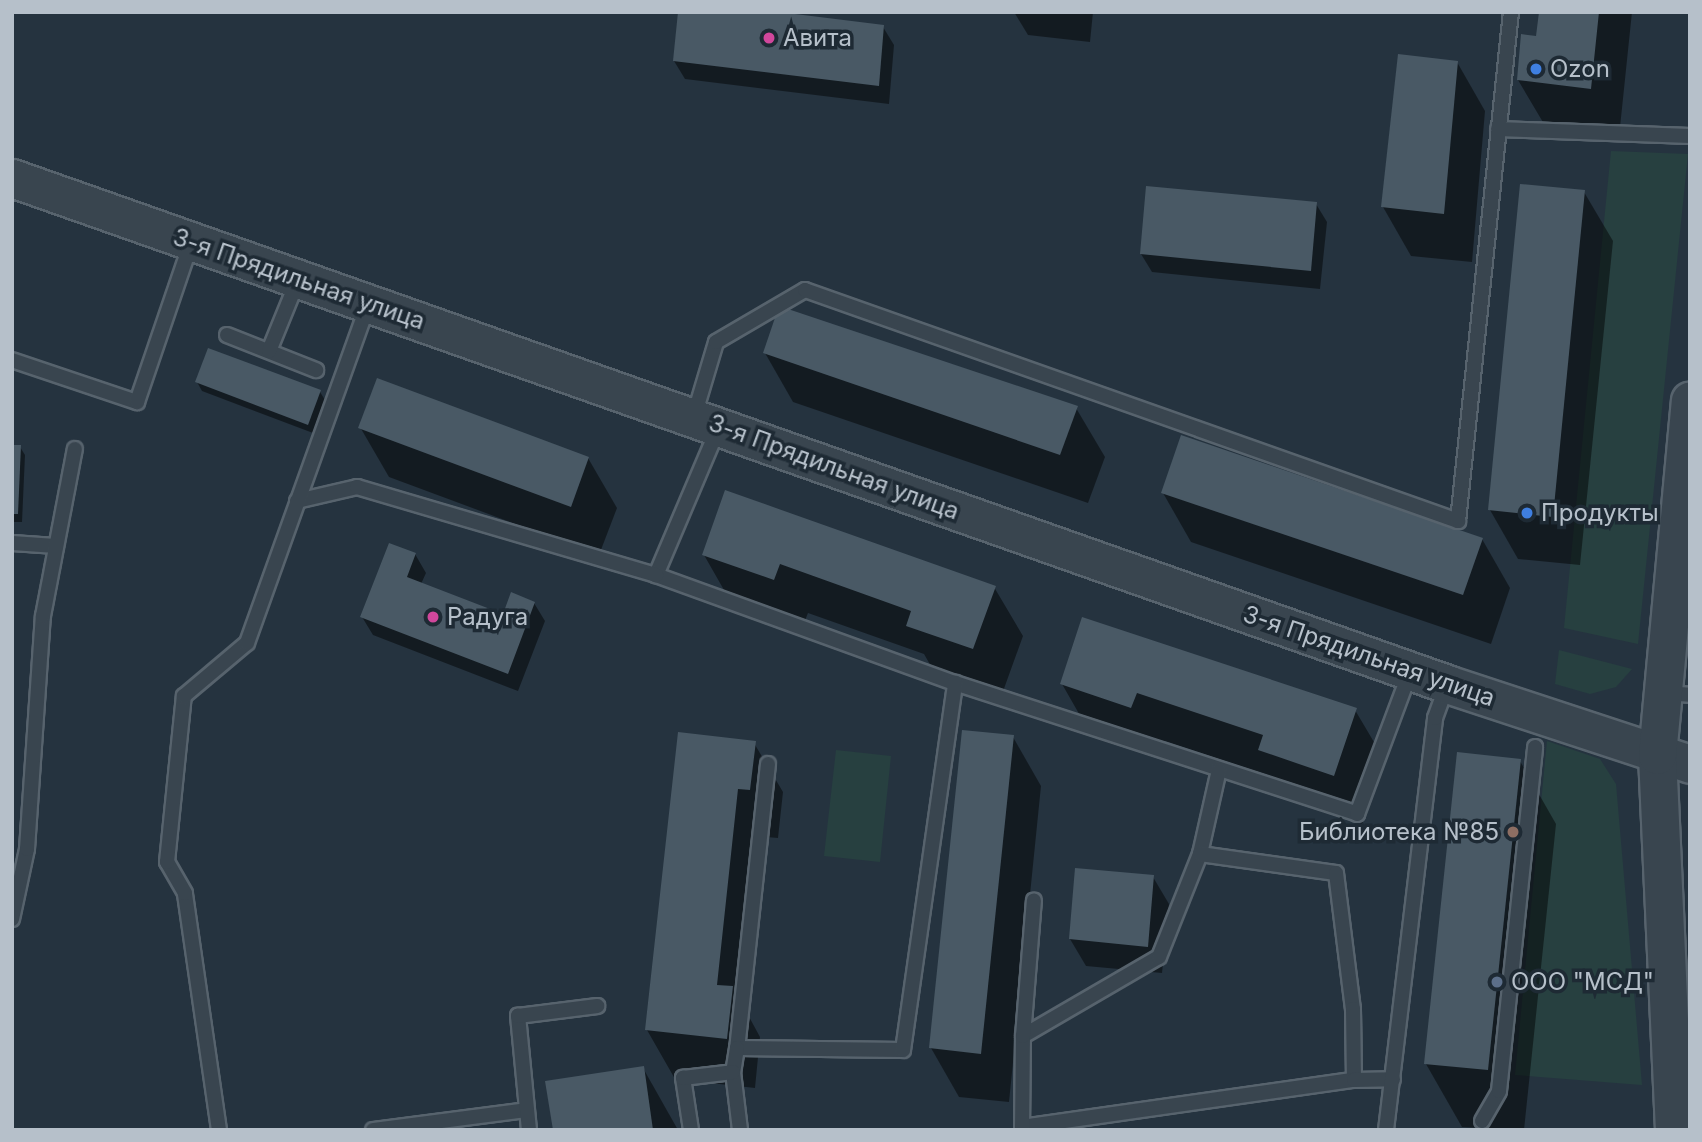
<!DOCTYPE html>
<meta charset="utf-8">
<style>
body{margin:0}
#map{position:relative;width:1702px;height:1142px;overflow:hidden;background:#25333f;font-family:Inter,sans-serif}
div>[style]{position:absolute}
.green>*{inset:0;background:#274040}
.shadow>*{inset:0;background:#0007}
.building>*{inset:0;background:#495965}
.roads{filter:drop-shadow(2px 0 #57636d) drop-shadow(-2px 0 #57636d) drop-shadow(0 2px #57636d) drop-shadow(0 -2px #57636d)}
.service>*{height:14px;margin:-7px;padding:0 7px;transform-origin:7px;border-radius:7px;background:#39454f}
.tertiary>*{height:37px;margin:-18.5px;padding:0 18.5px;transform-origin:18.5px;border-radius:18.5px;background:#39454f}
.dots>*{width:19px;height:19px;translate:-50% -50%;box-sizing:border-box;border:4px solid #1e2a34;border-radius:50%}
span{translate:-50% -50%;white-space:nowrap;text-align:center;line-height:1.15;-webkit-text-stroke:7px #1e2a34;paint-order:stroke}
.poi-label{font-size:24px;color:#b6c0ca}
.left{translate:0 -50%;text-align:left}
.right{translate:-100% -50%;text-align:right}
.street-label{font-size:24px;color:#b6c0ca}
.frame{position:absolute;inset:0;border:14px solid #b6c0ca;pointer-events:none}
</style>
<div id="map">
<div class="green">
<i style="clip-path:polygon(1611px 151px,1688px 154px,1638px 644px,1564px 628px)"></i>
<i style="clip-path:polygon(1559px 650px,1632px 669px,1616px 687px,1590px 694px,1555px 684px)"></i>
<i style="clip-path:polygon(1547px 741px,1600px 759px,1616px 784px,1642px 1085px,1515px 1075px)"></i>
<i style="clip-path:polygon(836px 750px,891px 756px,880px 862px,824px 856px)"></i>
</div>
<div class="shadow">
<i style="clip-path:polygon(1014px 12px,1093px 12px,1090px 42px,1028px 35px)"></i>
<i style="clip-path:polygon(1541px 12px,1632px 12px,1619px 137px,1547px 129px,1518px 80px,1538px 37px)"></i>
<i style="clip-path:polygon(883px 27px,894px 45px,889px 104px,685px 79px,674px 61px)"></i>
<i style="clip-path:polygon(1457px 62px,1485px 111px,1472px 262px,1411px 256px,1383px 207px)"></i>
<i style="clip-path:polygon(1584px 192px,1613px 241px,1580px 565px,1518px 559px,1490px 510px)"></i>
<i style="clip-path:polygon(1316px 204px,1327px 222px,1320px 289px,1152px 272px,1141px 254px)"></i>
<i style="clip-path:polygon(765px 353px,1076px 408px,1105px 457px,1088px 503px,793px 402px)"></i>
<i style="clip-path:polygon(197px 382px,320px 392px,325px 400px,313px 433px,202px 391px)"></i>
<i style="clip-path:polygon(360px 427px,588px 458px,617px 508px,599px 555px,389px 477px)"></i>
<i style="clip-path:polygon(12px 446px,20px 447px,25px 455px,22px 522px,12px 522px)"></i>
<i style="clip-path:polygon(1163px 493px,1482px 539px,1510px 588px,1491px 644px,1191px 542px)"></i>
<i style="clip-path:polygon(415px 554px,426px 573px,421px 584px,504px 616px,534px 603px,545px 621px,518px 691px,373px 635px,362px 617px)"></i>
<i style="clip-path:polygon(704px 555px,994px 587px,1023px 636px,1001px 697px,936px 675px,924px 654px,808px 613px,802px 628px,732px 604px)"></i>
<i style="clip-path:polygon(1062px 684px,1355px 710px,1384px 759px,1362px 824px,1288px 799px,1276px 778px,1165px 741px,1159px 756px,1090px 733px)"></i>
<i style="clip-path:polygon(1013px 737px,1041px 786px,1009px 1102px,959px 1097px,931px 1048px)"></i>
<i style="clip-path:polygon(754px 743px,783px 792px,778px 838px,766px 837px,747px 1013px,760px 1037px,755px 1088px,675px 1079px,647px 1030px)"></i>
<i style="clip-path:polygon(1520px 761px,1556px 824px,1524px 1130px,1462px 1127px,1426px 1064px)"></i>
<i style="clip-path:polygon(1153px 877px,1169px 904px,1162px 973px,1086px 966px,1070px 939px)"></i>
<i style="clip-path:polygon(643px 1068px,678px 1130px,555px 1130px)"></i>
</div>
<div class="building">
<i style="clip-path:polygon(678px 12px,779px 12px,884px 25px,879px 86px,673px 61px)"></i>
<i style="clip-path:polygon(1539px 12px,1599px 12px,1591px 89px,1517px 80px,1521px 34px,1536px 36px)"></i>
<i style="clip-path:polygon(1398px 54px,1458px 61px,1444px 214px,1381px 207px)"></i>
<i style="clip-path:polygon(1520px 184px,1585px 190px,1553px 517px,1488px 510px)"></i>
<i style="clip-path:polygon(1146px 186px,1317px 202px,1311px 271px,1140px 254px)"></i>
<i style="clip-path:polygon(779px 306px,1078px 406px,1060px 455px,763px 353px)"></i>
<i style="clip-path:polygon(208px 348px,321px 390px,308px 425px,195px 382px)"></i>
<i style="clip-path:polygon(377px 378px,589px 457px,571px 507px,358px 428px)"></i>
<i style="clip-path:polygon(1181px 435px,1483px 538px,1463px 595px,1161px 493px)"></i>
<i style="clip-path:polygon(12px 445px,21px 445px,18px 514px,12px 514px)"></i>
<i style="clip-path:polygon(725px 490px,996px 586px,973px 649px,906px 626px,911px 611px,780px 564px,774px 580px,702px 555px)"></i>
<i style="clip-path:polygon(389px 543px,416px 553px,407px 577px,503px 614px,511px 592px,535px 602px,508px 674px,360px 617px)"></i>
<i style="clip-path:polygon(1082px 617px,1357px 708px,1334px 776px,1258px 750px,1263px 735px,1137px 693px,1131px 708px,1060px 684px)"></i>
<i style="clip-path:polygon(962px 730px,1014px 735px,981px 1054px,929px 1048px)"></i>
<i style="clip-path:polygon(678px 732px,756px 741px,750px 790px,738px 789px,717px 985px,733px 986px,727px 1039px,645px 1030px)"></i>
<i style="clip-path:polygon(1457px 752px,1521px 759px,1488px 1070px,1424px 1064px)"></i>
<i style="clip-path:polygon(1075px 868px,1154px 875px,1148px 947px,1069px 939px)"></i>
<i style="clip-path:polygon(644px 1066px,653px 1130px,553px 1130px,545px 1081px)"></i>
</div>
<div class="roads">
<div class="service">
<i style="left:1498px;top:129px;width:192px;rotate:2.1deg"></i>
<i style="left:227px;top:335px;width:96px;rotate:21.5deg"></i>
<i style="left:269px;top:351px;width:77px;rotate:-67.8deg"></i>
<i style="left:12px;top:360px;width:132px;rotate:18.6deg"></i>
<i style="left:137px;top:402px;width:168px;rotate:-71.2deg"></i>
<i style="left:694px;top:416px;width:77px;rotate:-73.4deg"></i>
<i style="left:716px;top:342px;width:103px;rotate:-30.3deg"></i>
<i style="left:805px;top:290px;width:693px;rotate:19.48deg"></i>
<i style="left:1458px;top:521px;width:512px;rotate:-84.06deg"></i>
<i style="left:718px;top:429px;width:159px;rotate:113deg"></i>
<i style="left:656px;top:575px;width:318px;rotate:19.9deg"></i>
<i style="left:955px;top:683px;width:423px;rotate:18deg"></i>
<i style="left:1357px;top:814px;width:152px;rotate:-69.5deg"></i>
<i style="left:297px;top:501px;width:62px;rotate:-13.1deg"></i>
<i style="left:357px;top:487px;width:312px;rotate:16.4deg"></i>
<i style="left:12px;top:543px;width:44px;rotate:3.9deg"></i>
<i style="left:1664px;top:693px;width:26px;rotate:4deg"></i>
<i style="left:768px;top:764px;width:286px;rotate:96.2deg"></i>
<i style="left:737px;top:1048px;width:166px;rotate:0.7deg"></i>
<i style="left:903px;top:1050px;width:371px;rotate:-81.9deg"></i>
<i style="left:1200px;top:854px;width:86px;rotate:-77.3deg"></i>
<i style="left:12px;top:919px;width:72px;rotate:-77.9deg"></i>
<i style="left:27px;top:849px;width:234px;rotate:-86.1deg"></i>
<i style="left:43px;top:616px;width:170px;rotate:-79.2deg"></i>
<i style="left:1023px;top:1036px;width:157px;rotate:-30.2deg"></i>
<i style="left:1159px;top:957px;width:111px;rotate:-68.3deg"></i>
<i style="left:1200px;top:854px;width:137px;rotate:8deg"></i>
<i style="left:1336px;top:873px;width:137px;rotate:82.9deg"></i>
<i style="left:1353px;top:1009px;width:71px;rotate:89.2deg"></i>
<i style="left:737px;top:1048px;width:24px;rotate:99deg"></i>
<i style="left:733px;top:1072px;width:58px;rotate:83.1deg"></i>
<i style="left:1482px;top:1121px;width:34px;rotate:-60deg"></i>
<i style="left:1499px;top:1091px;width:346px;rotate:-84deg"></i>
<i style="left:1022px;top:1127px;width:335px;rotate:-8.1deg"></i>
<i style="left:1354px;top:1080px;width:39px;rotate:-1deg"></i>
<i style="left:219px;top:1130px;width:239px;rotate:-98.2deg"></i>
<i style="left:185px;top:893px;width:36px;rotate:-120deg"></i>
<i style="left:167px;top:862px;width:167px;rotate:-84.2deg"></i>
<i style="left:184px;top:696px;width:82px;rotate:-40.1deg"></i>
<i style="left:247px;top:643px;width:359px;rotate:-70.3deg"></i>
<i style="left:373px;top:1130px;width:155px;rotate:-7.4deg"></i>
<i style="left:529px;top:1130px;width:115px;rotate:-95.5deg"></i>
<i style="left:518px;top:1016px;width:80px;rotate:-7.2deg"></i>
<i style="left:691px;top:1130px;width:53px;rotate:-98.7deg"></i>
<i style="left:683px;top:1078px;width:50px;rotate:-6.8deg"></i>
<i style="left:1022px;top:1130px;width:94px;rotate:-89.4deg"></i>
<i style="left:1023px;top:1036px;width:136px;rotate:-85.4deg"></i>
<i style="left:1386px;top:1130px;width:415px;rotate:-83.2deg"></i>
<i style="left:1435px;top:718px;width:35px;rotate:-70deg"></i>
</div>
<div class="tertiary">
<i style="left:12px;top:178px;width:1522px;rotate:19.42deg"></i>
<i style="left:1447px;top:684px;width:256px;rotate:18.2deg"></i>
<i style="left:1674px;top:1130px;width:375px;rotate:-92.6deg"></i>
<i style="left:1657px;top:755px;width:356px;rotate:-84.7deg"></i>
</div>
</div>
<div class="dots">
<i style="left:769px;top:38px;background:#d1479c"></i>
<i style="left:1536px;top:69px;background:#3f7fe0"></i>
<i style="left:1527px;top:513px;background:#3f7fe0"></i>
<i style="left:433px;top:617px;background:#d1479c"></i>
<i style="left:1513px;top:832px;background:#8d6e63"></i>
<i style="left:1497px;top:982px;background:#5c6f8a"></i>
</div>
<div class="poi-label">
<span class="left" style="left:783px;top:38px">Авита</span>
<span class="left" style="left:1550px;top:69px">Ozon</span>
<span class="left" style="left:1541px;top:513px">Продукты</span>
<span class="left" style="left:447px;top:617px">Радуга</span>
<span class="right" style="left:1499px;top:832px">Библиотека №85</span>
<span class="left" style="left:1511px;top:982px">ООО "МСД"</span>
</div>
<div class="street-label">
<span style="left:299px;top:279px;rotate:19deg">3-я Прядильная улица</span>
<span style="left:834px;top:467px;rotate:20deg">3-я Прядильная улица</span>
<span style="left:1369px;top:656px;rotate:19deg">3-я Прядильная улица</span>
</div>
<div class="frame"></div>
</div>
